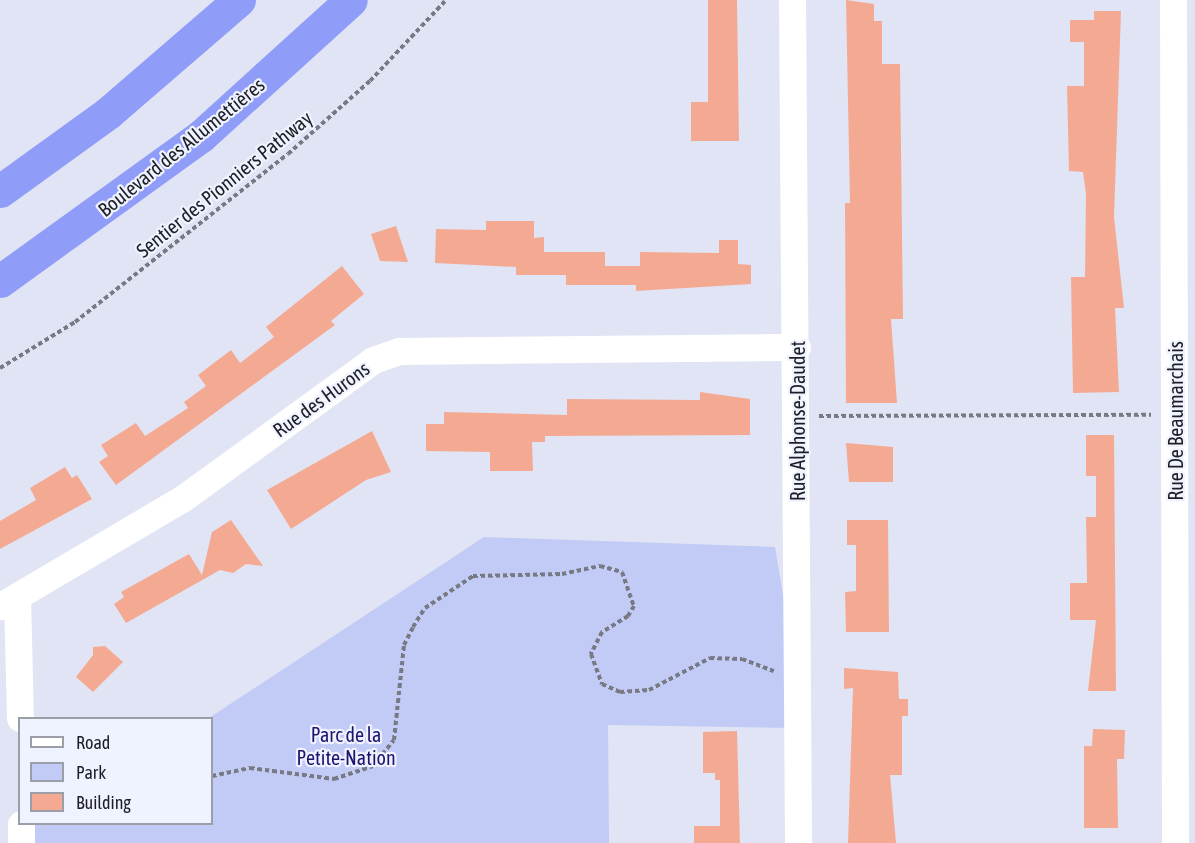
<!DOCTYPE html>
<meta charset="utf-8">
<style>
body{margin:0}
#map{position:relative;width:1195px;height:843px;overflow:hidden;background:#e1e4f4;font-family:"Asap Condensed",sans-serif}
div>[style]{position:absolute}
.green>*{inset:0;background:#c2caf6}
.building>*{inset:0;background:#f4aa92}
.path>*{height:4px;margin-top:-2px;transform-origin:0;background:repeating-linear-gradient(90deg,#777983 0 4.5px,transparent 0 7.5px)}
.minor>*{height:27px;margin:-13.5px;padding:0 13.5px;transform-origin:13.5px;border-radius:13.5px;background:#fff}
.highway>*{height:33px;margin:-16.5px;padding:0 16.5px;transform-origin:16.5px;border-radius:16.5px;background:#8f9cf8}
span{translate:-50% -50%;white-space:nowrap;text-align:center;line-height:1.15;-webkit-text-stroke:4.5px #eff2ff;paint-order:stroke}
.street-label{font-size:20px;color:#1d1e23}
.park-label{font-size:20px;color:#1e146f}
.legend{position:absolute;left:18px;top:717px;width:195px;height:108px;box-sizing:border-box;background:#eff2ff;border:2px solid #9b9da7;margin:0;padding:8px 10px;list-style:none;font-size:18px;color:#1d1e23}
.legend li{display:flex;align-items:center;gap:12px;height:30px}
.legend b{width:30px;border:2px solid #9b9da7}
</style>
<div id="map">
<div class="green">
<i style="clip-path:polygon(484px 537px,775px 547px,797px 679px,798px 728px,608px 725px,609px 843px,21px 843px,21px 824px,212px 824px,209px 718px)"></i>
</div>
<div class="building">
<i style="clip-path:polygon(708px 0,737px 0,739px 141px,691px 141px,691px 102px,708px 102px)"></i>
<i style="clip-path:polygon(846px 0,874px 4px,874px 21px,882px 21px,882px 64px,900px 64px,903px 319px,891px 319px,897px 403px,846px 403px,845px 203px,850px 203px)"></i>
<i style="clip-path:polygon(1094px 11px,1121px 11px,1114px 217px,1124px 308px,1115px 308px,1119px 392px,1073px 393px,1071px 277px,1085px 277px,1086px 194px,1083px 172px,1069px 171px,1067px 86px,1084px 86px,1084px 42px,1070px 42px,1070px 20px,1094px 20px)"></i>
<i style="clip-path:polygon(486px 221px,534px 221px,534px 238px,544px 237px,544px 252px,605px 252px,605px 266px,640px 266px,640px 252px,719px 253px,719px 240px,738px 240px,738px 264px,751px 265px,751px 284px,636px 291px,636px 285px,566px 285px,566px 275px,516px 275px,516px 267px,435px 263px,436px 229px,486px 230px)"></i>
<i style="clip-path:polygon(396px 226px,408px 262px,380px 261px,371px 234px)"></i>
<i style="clip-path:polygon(342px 266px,364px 294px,331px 321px,335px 325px,116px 485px,99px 462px,108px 456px,101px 445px,136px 423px,145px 436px,188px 408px,184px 402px,206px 386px,198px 375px,231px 350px,240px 363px,274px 337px,266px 327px)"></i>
<i style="clip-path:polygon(700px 392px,750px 399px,750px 435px,545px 436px,545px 442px,532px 442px,533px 471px,490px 471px,490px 452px,426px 451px,426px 424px,444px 424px,444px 412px,567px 415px,567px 399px,700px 400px)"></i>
<i style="clip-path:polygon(372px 431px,391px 472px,366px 480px,291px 529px,267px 490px)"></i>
<i style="clip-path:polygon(1086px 435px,1114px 435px,1116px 691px,1088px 691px,1096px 620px,1070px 620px,1070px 583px,1087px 583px,1086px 517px,1096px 517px,1096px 476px,1086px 476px)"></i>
<i style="clip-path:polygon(846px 443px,893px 447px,893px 482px,849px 482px)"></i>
<i style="clip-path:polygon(65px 467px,72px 478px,77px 475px,92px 499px,0 549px,0 521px,36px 500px,30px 488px)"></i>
<i style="clip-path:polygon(231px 520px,263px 566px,246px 564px,233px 573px,220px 570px,126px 623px,114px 604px,124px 597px,121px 592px,189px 554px,202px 575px,212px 532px)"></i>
<i style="clip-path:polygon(847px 520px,888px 520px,889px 632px,846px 632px,845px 592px,856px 591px,856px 545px,847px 545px)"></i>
<i style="clip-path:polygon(105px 646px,123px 662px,93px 692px,76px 677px,93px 655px,93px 647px)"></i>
<i style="clip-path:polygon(844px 668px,898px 672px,899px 699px,908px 699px,908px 716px,902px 716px,902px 775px,890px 775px,896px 843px,848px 843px,853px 688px,844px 689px)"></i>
<i style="clip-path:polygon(1093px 729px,1125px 730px,1124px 759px,1117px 759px,1118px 828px,1084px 828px,1084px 746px,1092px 746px)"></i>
<i style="clip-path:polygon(737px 731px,740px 843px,694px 843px,694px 826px,720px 826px,720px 780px,715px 780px,715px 773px,703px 773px,703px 732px)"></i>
</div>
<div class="path">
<i style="left:0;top:368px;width:88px;rotate:-31.5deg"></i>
<i style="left:75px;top:322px;width:271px;rotate:-38.3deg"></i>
<i style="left:288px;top:154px;width:110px;rotate:-41.7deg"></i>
<i style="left:370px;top:81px;width:111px;rotate:-46.8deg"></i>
<i style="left:819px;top:416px;width:332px;rotate:-0.2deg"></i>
<i style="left:212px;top:776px;width:39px;rotate:-12deg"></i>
<i style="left:250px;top:768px;width:85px;rotate:7.5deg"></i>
<i style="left:334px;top:779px;width:41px;rotate:-18.4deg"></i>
<i style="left:373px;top:766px;width:33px;rotate:-51deg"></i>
<i style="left:394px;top:740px;width:96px;rotate:-84deg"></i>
<i style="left:404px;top:645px;width:20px;rotate:-63deg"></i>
<i style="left:413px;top:627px;width:22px;rotate:-58deg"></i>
<i style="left:425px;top:608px;width:58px;rotate:-33.7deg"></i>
<i style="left:473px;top:576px;width:89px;rotate:-1.3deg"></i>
<i style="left:562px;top:574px;width:39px;rotate:-12deg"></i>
<i style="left:600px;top:566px;width:23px;rotate:15deg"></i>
<i style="left:622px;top:572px;width:36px;rotate:71deg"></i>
<i style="left:634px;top:606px;width:12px;rotate:121deg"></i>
<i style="left:628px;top:616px;width:31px;rotate:148deg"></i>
<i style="left:602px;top:632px;width:25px;rotate:117deg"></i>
<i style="left:591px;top:654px;width:32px;rotate:70deg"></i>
<i style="left:602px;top:684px;width:20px;rotate:24deg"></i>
<i style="left:620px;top:692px;width:29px;rotate:-4deg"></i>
<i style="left:649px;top:690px;width:69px;rotate:-27.7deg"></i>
<i style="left:710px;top:658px;width:32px;rotate:2deg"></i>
<i style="left:742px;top:659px;width:34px;rotate:21deg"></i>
</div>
<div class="minor">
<i style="left:792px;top:0;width:843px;rotate:89.59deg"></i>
<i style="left:1173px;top:0;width:843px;rotate:89.86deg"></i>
<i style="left:17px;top:597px;width:121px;rotate:88.6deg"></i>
<i style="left:0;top:606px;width:211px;rotate:-30.5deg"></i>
<i style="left:182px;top:499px;width:236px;rotate:-36deg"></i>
<i style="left:373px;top:360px;width:28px;rotate:-19deg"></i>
<i style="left:399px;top:351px;width:398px;rotate:-0.6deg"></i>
<i style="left:21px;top:824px;width:19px;rotate:90deg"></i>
</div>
<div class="highway">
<i style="left:0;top:191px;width:133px;rotate:-35.8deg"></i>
<i style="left:108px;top:113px;width:173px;rotate:-40.8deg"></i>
<i style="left:0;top:281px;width:248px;rotate:-35.8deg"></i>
<i style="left:201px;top:136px;width:202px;rotate:-42.2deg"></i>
</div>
<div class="street-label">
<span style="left:181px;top:147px;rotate:-39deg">Boulevard des Allumettières</span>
<span style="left:224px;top:184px;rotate:-39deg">Sentier des Pionniers Pathway</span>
<span style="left:321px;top:399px;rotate:-36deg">Rue des Hurons</span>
<span style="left:797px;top:421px;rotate:-90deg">Rue Alphonse-Daudet</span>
<span style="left:1175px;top:421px;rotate:-90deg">Rue De Beaumarchais</span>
</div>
<div class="park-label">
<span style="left:346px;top:746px">Parc de la<br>Petite-Nation</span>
</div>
<ul class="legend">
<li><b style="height:8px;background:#fff"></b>Road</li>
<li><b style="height:16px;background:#c2caf6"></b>Park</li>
<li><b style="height:16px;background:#f4aa92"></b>Building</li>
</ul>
</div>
